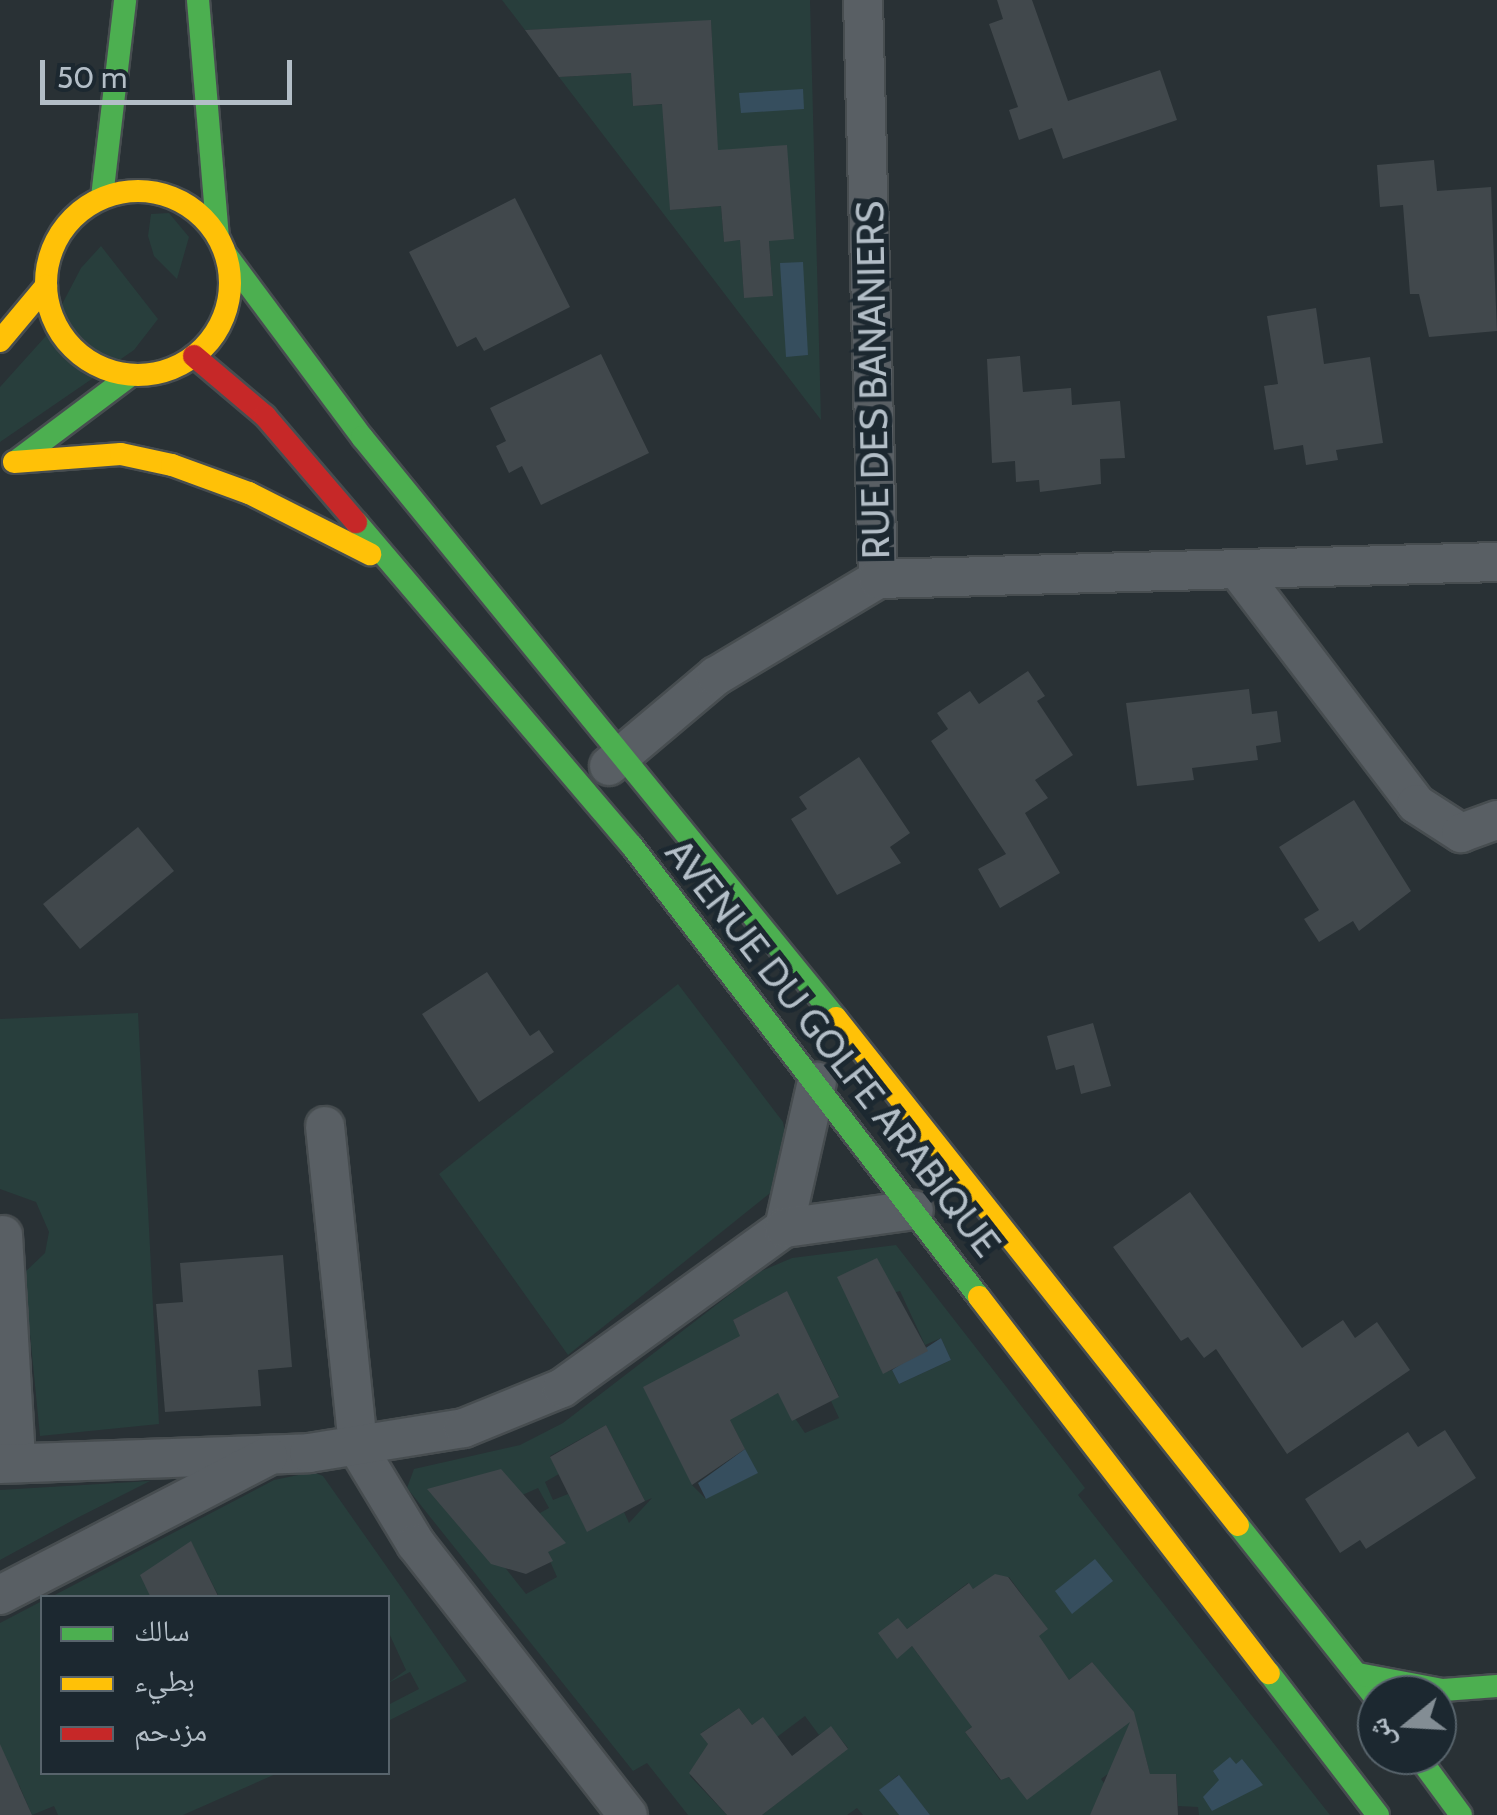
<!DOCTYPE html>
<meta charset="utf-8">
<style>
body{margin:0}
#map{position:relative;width:1497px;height:1815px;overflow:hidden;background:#293135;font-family:Cabin,"Noto Naskh Arabic",sans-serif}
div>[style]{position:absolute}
.green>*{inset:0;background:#283e3c}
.water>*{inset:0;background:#364e5e}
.building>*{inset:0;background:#41484c}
.roads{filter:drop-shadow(2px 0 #474d50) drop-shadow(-2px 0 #474d50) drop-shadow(0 2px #474d50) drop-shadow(0 -2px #474d50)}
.street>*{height:38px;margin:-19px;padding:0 19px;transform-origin:19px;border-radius:19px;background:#595f64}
.fast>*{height:22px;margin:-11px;padding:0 11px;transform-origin:11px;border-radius:11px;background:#4caf50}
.slow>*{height:22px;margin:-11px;padding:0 11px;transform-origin:11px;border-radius:11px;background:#ffc107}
.slow>.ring{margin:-11px;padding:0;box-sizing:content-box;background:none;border:22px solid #ffc107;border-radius:50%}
.jam>*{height:22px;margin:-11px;padding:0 11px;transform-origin:11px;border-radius:11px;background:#c62828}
span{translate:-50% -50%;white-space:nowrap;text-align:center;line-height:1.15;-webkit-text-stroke:10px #1c2830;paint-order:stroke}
.street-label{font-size:38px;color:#b3bec7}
.legend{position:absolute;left:40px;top:1595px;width:350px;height:180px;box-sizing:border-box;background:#1c2830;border:2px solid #58646c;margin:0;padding:12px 18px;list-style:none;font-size:30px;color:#b3bec7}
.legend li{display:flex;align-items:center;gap:20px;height:50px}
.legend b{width:50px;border:2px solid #58646c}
.north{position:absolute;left:1357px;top:1675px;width:100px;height:100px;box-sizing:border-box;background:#1c2830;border:2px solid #58646c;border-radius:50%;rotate:252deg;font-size:28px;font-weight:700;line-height:40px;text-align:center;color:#b3bec7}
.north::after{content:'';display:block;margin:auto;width:35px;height:45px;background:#838d94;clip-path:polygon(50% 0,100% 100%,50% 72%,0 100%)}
.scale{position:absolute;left:40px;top:60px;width:252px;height:45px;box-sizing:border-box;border:5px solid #b3bec7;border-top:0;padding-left:12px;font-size:30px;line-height:35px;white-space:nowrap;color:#b3bec7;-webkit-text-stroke:8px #1c2830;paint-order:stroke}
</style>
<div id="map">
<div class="green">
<i style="clip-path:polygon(evenodd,502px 0,810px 0,821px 420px,559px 77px,631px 73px,633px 106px,715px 101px,711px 21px,525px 30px,502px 0,786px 145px,769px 241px,773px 295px,744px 297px,740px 240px,724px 241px,721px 206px,670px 210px,786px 145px)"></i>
<i style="clip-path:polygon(169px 213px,189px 237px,177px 279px,154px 256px,148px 236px,151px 214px)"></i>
<i style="clip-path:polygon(101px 246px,158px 319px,134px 350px,0 442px,0 387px,45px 337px,81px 268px)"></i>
<i style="clip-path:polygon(678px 984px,783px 1122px,788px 1146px,774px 1190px,568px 1355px,439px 1174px)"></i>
<i style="clip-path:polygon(138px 1013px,159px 1424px,40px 1436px,24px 1273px,45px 1253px,49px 1232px,36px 1202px,0 1189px,0 1019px)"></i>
<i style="clip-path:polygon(evenodd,896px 1245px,1085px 1488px,1078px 1495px,1330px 1815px,1199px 1815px,1198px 1807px,1178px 1806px,1176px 1774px,1150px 1774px,1143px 1748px,1101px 1779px,1112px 1794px,1090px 1815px,930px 1815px,898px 1775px,880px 1790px,899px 1815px,863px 1815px,857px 1808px,847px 1815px,762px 1815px,848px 1748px,831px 1727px,819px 1735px,805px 1716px,777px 1737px,763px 1718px,752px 1725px,739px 1708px,701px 1733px,711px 1748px,690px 1776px,727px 1815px,688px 1815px,647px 1763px,633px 1771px,407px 1488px,414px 1469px,520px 1445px,563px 1423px,759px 1272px,792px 1258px,896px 1245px,900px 1291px,925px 1345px,941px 1338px,951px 1360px,899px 1384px,892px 1370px,883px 1373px,893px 1293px,900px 1291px,896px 1245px,787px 1292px,839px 1396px,831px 1401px,839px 1418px,805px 1433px,778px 1393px,769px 1397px,733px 1320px,787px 1292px,896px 1245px,698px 1358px,757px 1473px,705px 1498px,692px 1485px,698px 1358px,896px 1245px,606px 1425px,645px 1501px,652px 1498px,629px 1523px,624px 1512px,589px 1530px,568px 1494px,553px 1500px,545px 1482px,559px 1474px,550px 1456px,606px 1425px,896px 1245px,538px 1488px,549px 1508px,531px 1518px,557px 1577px,526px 1594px,499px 1560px,520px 1496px,538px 1488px,896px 1245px,1009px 1577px,1047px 1629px,950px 1697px,912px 1646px,897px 1658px,898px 1619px,907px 1629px,968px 1583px,973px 1589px,1009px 1577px,896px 1245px,1092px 1662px,1134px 1718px,1027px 1799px,1009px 1777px,1000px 1780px,965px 1732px,1014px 1694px,1063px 1672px,1069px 1680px,1092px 1662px)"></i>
<i style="clip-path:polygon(313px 1472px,323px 1476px,467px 1681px,388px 1721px,388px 1705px,419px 1689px,410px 1672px,388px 1683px,406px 1670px,388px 1631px,388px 1598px,219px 1597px,191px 1542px,151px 1597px,49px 1598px,274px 1480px)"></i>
<i style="clip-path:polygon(150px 1481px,77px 1518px,0 1560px,0 1490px)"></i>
<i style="clip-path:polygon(42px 1601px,42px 1772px,278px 1773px,183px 1815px,58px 1815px,54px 1806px,32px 1815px,19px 1785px,0 1793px,0 1623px)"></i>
</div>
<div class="water">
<i style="clip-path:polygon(803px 89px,804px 109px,741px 113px,739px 93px)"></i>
<i style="clip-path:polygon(803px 262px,808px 355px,786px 357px,780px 263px)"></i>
<i style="clip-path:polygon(941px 1338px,951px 1360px,899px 1384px,892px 1370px)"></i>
<i style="clip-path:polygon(745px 1449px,758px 1473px,706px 1499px,698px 1483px)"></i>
<i style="clip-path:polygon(1095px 1559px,1113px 1581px,1072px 1614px,1055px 1591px)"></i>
<i style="clip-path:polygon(1230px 1757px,1236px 1764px,1242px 1759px,1263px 1785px,1212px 1811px,1203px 1797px,1219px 1780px,1213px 1771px)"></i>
<i style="clip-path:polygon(899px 1775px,930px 1815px,899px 1815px,879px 1790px)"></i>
</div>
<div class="building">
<i style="clip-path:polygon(997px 0,1032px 0,1068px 101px,1160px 70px,1177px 120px,1063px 159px,1052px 128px,1019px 140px,1009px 110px,1018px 107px,989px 24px,1003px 19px)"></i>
<i style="clip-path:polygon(711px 20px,718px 150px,787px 145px,794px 239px,769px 241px,773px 296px,744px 298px,740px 240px,724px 242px,721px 206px,670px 210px,662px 104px,633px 106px,631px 73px,559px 77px,525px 30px)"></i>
<i style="clip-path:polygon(1434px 160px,1437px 191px,1491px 187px,1497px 331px,1429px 337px,1419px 294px,1410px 294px,1403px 205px,1380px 207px,1377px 165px)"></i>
<i style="clip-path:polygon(515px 198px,570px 307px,484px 351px,476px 337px,457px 347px,409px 252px)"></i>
<i style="clip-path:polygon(1316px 308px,1324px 364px,1370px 357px,1383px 443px,1336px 450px,1338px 460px,1306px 465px,1303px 445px,1274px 450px,1264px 386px,1278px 384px,1267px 316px)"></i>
<i style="clip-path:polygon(601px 354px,649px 453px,541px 505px,522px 466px,509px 473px,496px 446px,506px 441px,490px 408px)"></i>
<i style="clip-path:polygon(1020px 356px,1023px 392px,1071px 388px,1072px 405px,1120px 401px,1125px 458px,1100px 459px,1101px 484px,1040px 492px,1039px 480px,1016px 482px,1015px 461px,992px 463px,987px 359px)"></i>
<i style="clip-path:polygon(1028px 671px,1045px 696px,1037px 701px,1073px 755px,1035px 780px,1048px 798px,1025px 813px,1060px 873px,1000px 908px,978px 869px,1006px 854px,931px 741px,948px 729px,937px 713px,970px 691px,979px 704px)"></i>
<i style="clip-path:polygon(1249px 689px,1252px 714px,1277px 711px,1281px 742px,1256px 746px,1258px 760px,1192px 768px,1194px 780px,1137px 786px,1126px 703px)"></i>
<i style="clip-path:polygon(859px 757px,910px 833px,890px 847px,901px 863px,837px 895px,791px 819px,807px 809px,799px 797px)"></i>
<i style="clip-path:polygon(1354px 800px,1411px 891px,1359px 931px,1353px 921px,1319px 942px,1304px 919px,1319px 910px,1279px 847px)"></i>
<i style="clip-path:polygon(138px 827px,174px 871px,80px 949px,43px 904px)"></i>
<i style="clip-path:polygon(487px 972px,530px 1036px,539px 1030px,554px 1052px,479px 1102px,422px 1014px)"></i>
<i style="clip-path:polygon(1093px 1023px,1111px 1086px,1081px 1094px,1074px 1065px,1056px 1070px,1047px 1036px)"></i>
<i style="clip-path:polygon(1190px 1192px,1302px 1348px,1343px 1320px,1355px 1338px,1377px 1322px,1410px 1370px,1287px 1454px,1216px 1349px,1204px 1358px,1188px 1337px,1181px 1341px,1113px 1247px)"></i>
<i style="clip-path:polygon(283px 1255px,292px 1367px,258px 1370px,261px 1406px,165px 1412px,156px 1304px,183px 1302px,180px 1263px)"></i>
<i style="clip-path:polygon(877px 1258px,928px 1351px,883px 1374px,837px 1277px)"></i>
<i style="clip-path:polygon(787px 1291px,839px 1397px,792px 1421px,778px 1393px,730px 1420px,745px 1449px,692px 1485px,643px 1387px,740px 1336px,733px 1320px)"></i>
<i style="clip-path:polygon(606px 1425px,645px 1501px,587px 1532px,550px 1457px)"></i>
<i style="clip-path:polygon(1445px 1430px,1476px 1478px,1366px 1549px,1360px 1540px,1340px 1553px,1305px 1499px,1408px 1432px,1418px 1447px)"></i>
<i style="clip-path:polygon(501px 1469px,566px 1543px,548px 1552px,553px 1561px,526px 1574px,491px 1564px,427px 1489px)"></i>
<i style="clip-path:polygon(191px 1541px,219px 1598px,151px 1598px,140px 1575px)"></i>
<i style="clip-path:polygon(995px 1574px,1008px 1577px,1048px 1629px,1039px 1636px,1069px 1680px,1092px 1662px,1134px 1712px,1150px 1774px,1176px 1774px,1178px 1815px,1090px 1815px,1130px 1722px,1027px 1800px,1009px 1777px,1001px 1780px,965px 1732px,972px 1727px,912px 1646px,897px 1659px,878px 1633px,898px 1618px,907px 1629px,969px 1583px,973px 1589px)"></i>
<i style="clip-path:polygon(739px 1708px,752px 1725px,763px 1717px,792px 1756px,831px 1726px,848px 1749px,762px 1815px,727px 1815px,689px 1773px,708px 1744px,700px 1734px)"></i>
<i style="clip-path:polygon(0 1744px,32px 1815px,0 1815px)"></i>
</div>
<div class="roads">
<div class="street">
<i style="left:863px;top:0;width:579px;rotate:88.52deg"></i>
<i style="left:1241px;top:574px;width:289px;rotate:52.7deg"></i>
<i style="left:1416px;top:804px;width:54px;rotate:32.8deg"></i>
<i style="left:1461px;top:833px;width:38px;rotate:-20deg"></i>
<i style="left:609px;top:766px;width:140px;rotate:-40.1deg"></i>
<i style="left:716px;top:676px;width:189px;rotate:-30.9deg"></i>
<i style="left:878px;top:579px;width:619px;rotate:-1.57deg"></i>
<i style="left:325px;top:1126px;width:324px;rotate:84.1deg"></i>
<i style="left:358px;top:1448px;width:112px;rotate:58.9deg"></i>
<i style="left:416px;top:1544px;width:344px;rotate:52deg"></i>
<i style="left:784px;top:1228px;width:150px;rotate:-77.3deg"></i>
<i style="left:3px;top:1235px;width:228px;rotate:86.7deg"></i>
<i style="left:0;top:1464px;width:309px;rotate:-2deg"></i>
<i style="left:309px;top:1453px;width:157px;rotate:-9.2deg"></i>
<i style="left:464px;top:1428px;width:106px;rotate:-22.2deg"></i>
<i style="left:562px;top:1388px;width:274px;rotate:-35.8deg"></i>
<i style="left:784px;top:1228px;width:131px;rotate:-7.9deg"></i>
<i style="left:0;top:1595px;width:302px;rotate:-27.4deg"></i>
</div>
<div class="fast">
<i style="left:198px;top:0;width:237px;rotate:85.2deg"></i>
<i style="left:102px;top:197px;width:198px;rotate:-83.3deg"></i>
<i style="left:227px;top:256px;width:226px;rotate:53.3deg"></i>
<i style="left:362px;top:437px;width:750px;rotate:50.79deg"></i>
<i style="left:19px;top:459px;width:140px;rotate:-36.9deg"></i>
<i style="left:356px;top:522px;width:426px;rotate:49.6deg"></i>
<i style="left:632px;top:846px;width:569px;rotate:52.43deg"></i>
<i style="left:1238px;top:1525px;width:223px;rotate:51.5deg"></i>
<i style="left:1269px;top:1673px;width:179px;rotate:52.5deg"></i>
<i style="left:1358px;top:1674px;width:86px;rotate:10.7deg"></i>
<i style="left:1443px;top:1690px;width:54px;rotate:-4.2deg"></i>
<i style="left:1417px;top:1755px;width:74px;rotate:53.7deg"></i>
</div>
<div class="slow">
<i class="ring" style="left:46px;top:191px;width:162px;height:162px"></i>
<i style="left:0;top:341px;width:72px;rotate:-50.1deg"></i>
<i style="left:14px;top:462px;width:107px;rotate:-4.3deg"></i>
<i style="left:121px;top:454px;width:52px;rotate:12.2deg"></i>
<i style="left:172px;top:465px;width:82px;rotate:20deg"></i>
<i style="left:249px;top:493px;width:136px;rotate:26.8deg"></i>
<i style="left:836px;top:1018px;width:647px;rotate:51.59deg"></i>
<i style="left:979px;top:1297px;width:475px;rotate:52.4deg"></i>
</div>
<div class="jam">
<i style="left:194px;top:356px;width:93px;rotate:40.2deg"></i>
<i style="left:265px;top:416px;width:140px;rotate:49.4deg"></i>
</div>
</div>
<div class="street-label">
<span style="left:873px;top:380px;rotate:-91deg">RUE DES BANANIERS</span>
<span style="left:833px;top:1048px;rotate:52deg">AVENUE DU GOLFE ARABIQUE</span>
</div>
<ul class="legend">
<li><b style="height:12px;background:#4caf50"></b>سالك</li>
<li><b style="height:12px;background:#ffc107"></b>بطيء</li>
<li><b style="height:12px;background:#c62828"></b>مزدحم</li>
</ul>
<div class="north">ش</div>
<div class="scale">50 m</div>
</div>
